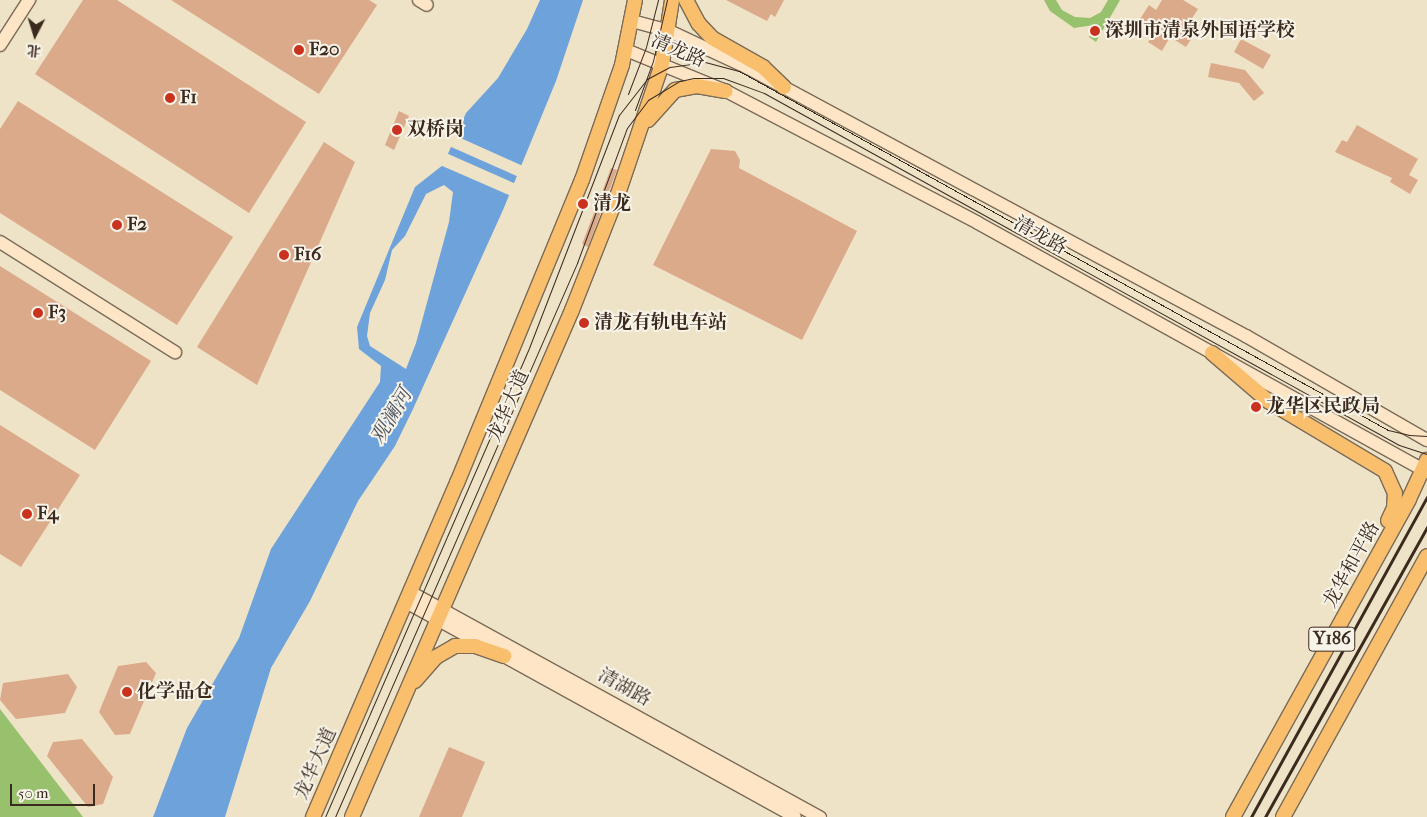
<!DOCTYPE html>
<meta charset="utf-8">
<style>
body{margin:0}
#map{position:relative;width:1427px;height:817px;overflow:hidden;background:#eee3c6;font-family:"IM FELL French Canon","Noto Serif SC",serif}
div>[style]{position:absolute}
.green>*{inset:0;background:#97c16d}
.water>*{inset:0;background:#6da3da}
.pier>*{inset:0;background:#eee3c6}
.building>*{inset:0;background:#dbaa8a}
.roads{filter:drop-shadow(1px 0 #7a6b59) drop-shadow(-1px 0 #7a6b59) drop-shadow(0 1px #7a6b59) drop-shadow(0 -1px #7a6b59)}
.secondary>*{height:12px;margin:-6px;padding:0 6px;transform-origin:6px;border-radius:6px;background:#fde5c5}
.primary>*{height:14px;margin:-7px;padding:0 7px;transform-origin:7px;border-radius:7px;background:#f9bf6d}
.tram>*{height:1px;margin:-0.5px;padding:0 0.5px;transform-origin:0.5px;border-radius:0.5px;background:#3b2a1e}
.rail>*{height:3px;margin:-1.5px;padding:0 1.5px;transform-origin:1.5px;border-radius:1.5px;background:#3b2a1e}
.dots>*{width:14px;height:14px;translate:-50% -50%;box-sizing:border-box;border:2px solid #f7f3e8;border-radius:50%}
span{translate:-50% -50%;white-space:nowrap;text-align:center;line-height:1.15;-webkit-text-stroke:4px #f7f3e8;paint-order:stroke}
.shield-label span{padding:1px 4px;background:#f7f3e8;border:1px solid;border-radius:4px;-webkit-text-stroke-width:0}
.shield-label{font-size:18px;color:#3b2a1e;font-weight:700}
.poi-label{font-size:19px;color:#3b2a1e;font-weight:700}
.left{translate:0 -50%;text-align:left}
.street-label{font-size:19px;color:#3b2a1e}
.water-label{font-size:20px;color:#4c5460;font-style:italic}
.north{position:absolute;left:10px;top:10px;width:50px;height:50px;-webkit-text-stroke:4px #f7f3e8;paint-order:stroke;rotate:185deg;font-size:14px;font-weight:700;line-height:20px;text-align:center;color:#3b2a1e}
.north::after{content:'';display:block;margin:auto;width:18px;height:22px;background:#3b2a1e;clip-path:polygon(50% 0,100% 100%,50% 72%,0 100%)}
.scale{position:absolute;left:10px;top:784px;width:85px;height:22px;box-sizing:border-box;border:2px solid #3b2a1e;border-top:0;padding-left:6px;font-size:15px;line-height:18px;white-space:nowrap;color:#3b2a1e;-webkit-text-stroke:4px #f7f3e8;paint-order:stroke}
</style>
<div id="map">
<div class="green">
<i style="clip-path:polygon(1044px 0,1056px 0,1062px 10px,1075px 17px,1090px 18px,1101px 12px,1108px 0,1120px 0,1096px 42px,1089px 37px,1094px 25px,1074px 28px,1050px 11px)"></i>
<i style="clip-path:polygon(0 709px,83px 817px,0 817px)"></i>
</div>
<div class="water">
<i style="clip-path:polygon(evenodd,540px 0,583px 0,556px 81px,503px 210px,413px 409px,395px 446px,358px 501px,310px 601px,271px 668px,225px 817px,153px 817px,187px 728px,239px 638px,271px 549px,380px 382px,381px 366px,359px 349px,357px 327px,415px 187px,443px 165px,466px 113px,498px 78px,527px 29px,540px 0,444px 185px,453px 192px,449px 222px,416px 343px,406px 369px,370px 346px,367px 336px,370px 313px,385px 280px,392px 250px,405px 236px,426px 194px,444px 185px)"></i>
</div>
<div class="pier">
<i style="clip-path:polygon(454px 135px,523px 166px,519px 177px,449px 146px)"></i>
<i style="clip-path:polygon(446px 153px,516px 184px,511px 196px,440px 165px)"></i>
</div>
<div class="building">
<i style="clip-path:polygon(83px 0,117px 0,306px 122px,249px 213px,35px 74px)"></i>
<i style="clip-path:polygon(171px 0,369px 0,377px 5px,319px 94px)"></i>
<i style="clip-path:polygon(726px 0,784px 0,775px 17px,771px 14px,767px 21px)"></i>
<i style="clip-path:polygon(1162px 0,1183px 0,1198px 9px,1186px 28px,1195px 33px,1186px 47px,1170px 37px,1162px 51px,1148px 42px,1155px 32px,1138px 22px,1149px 5px,1156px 10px)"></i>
<i style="clip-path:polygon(1241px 39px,1271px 55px,1263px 69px,1234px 52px)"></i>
<i style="clip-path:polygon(1211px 63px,1245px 70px,1264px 93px,1254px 101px,1239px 83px,1208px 77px)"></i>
<i style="clip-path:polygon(18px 101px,233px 237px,177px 325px,0 213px,0 129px)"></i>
<i style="clip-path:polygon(399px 111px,409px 116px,394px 150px,385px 145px)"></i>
<i style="clip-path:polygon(1357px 125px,1418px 159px,1409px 175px,1418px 180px,1410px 194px,1390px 182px,1392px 178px,1335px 152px,1342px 140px,1347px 142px)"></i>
<i style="clip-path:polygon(324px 142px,355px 162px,257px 385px,197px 347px)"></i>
<i style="clip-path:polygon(711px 149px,735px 151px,740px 160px,739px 168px,857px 231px,802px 340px,653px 265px)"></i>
<i style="clip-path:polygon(611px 168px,617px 170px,588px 247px,582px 244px)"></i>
<i style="clip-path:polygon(0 266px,151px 361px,95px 450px,0 390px)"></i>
<i style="clip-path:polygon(0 425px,80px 475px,21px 567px,0 554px)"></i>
<i style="clip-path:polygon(146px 662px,156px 673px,130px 734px,115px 735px,99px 712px,118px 666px)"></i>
<i style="clip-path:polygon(68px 674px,77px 687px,65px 713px,16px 719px,0 700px,3px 683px)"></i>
<i style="clip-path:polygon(82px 739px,113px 777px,103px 804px,88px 807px,47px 756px,53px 742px)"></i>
<i style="clip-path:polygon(449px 747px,485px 762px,462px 817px,419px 817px)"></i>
</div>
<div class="roads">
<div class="secondary">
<i style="left:419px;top:0;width:9px;rotate:32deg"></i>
<i style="left:632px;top:21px;width:38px;rotate:15deg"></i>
<i style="left:669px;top:31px;width:87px;rotate:25.1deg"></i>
<i style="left:748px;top:68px;width:566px;rotate:28.29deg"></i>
<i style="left:1246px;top:336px;width:209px;rotate:29.9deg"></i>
<i style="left:0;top:45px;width:54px;rotate:-57.2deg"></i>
<i style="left:626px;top:50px;width:108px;rotate:22.3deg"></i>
<i style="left:726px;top:91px;width:284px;rotate:27.6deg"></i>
<i style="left:978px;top:223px;width:513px;rotate:29.01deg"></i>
<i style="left:0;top:242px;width:207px;rotate:32.2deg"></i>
<i style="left:410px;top:592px;width:468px;rotate:28.8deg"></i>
<i style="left:406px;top:602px;width:444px;rotate:28.9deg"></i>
</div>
<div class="primary">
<i style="left:686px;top:0;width:27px;rotate:62deg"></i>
<i style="left:699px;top:24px;width:19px;rotate:47deg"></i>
<i style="left:712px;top:38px;width:59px;rotate:29.6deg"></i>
<i style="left:763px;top:67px;width:29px;rotate:44deg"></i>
<i style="left:648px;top:120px;width:40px;rotate:-48deg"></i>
<i style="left:675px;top:90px;width:22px;rotate:-10deg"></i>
<i style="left:697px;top:86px;width:29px;rotate:10deg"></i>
<i style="left:1212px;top:353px;width:74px;rotate:40.6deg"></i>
<i style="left:1268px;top:401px;width:136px;rotate:30.9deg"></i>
<i style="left:1385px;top:471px;width:24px;rotate:66deg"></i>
<i style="left:1395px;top:493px;width:15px;rotate:94deg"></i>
<i style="left:1394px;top:508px;width:14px;rotate:115deg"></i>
<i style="left:415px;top:681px;width:32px;rotate:-49deg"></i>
<i style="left:436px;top:657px;width:22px;rotate:-30deg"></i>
<i style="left:455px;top:646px;width:20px"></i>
<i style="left:475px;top:646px;width:31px;rotate:19deg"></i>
<i style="left:313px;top:817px;width:364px;rotate:-66.7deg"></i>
<i style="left:457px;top:483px;width:328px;rotate:-67.6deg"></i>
<i style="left:582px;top:180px;width:122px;rotate:-70.8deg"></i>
<i style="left:622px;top:65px;width:66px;rotate:-78.7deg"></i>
<i style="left:352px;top:817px;width:553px;rotate:-66.54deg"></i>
<i style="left:572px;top:310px;width:125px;rotate:-68.4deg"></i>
<i style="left:618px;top:194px;width:137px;rotate:-71.3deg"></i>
<i style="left:662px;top:64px;width:65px;rotate:-81.1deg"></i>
<i style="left:1233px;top:817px;width:363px;rotate:-61deg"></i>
<i style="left:1409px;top:499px;width:43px;rotate:-65.2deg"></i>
<i style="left:1283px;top:817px;width:298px;rotate:-61.1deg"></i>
</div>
</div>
<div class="tram">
<i style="left:628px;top:94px;width:50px;rotate:-69deg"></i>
<i style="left:646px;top:47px;width:49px;rotate:-75.7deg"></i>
<i style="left:635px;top:110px;width:52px;rotate:-69.8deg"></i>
<i style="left:653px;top:61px;width:63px;rotate:-77.1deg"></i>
<i style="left:325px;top:817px;width:511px;rotate:-66.49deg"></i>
<i style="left:529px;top:348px;width:250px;rotate:-68.9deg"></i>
<i style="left:619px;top:115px;width:46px;rotate:-52.1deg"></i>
<i style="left:647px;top:79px;width:26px;rotate:-28deg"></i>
<i style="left:670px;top:67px;width:35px;rotate:-8deg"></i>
<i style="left:705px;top:62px;width:35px;rotate:15deg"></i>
<i style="left:739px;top:71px;width:742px;rotate:28.95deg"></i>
<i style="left:1388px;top:430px;width:22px;rotate:13deg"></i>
<i style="left:1409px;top:435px;width:18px;rotate:3deg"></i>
<i style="left:335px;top:817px;width:605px;rotate:-66.4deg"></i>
<i style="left:577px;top:263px;width:144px;rotate:-69.7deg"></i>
<i style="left:627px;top:128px;width:35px;rotate:-53deg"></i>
<i style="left:648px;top:100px;width:37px;rotate:-31deg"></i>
<i style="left:680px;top:81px;width:14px;rotate:-12deg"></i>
<i style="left:694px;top:78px;width:29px"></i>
<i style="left:723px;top:78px;width:44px;rotate:20.1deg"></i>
<i style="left:764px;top:93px;width:726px;rotate:29deg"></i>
<i style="left:1399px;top:445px;width:29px;rotate:18deg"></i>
</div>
<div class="rail">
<i style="left:1251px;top:817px;width:365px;rotate:-61.2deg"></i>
<i style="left:1265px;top:817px;width:332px;rotate:-60.8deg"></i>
</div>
<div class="dots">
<i style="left:1095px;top:31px;background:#c8321e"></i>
<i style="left:299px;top:50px;background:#c8321e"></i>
<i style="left:170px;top:98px;background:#c8321e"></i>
<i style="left:397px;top:130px;background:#c8321e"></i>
<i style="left:583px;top:204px;background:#c8321e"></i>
<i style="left:117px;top:225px;background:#c8321e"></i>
<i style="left:284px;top:255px;background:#c8321e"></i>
<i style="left:38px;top:313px;background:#c8321e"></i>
<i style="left:584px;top:323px;background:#c8321e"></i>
<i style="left:1256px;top:407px;background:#c8321e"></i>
<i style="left:27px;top:514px;background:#c8321e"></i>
<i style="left:127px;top:692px;background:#c8321e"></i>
</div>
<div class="shield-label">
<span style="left:1332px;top:639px">Y186</span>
</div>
<div class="poi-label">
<span class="left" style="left:1105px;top:31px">深圳市清泉外国语学校</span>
<span class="left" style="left:309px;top:50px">F20</span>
<span class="left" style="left:180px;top:98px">F1</span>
<span class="left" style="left:407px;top:130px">双桥岗</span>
<span class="left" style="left:593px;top:204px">清龙</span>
<span class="left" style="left:127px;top:225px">F2</span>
<span class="left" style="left:294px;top:255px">F16</span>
<span class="left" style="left:48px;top:313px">F3</span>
<span class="left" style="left:594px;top:323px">清龙有轨电车站</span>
<span class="left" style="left:1266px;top:407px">龙华区民政局</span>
<span class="left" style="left:37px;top:514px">F4</span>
<span class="left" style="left:137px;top:692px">化学品仓</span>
</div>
<div class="street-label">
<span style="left:678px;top:51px;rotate:23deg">清龙路</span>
<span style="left:1040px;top:236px;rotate:29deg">清龙路</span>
<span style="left:509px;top:406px;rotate:-66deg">龙华大道</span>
<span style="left:1352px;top:565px;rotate:-61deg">龙华和平路</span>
<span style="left:624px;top:688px;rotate:29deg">清湖路</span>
<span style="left:316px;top:764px;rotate:-66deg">龙华大道</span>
</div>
<div class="water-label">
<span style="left:391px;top:416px;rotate:-59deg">观澜河</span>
</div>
<div class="north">北</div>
<div class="scale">50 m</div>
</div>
